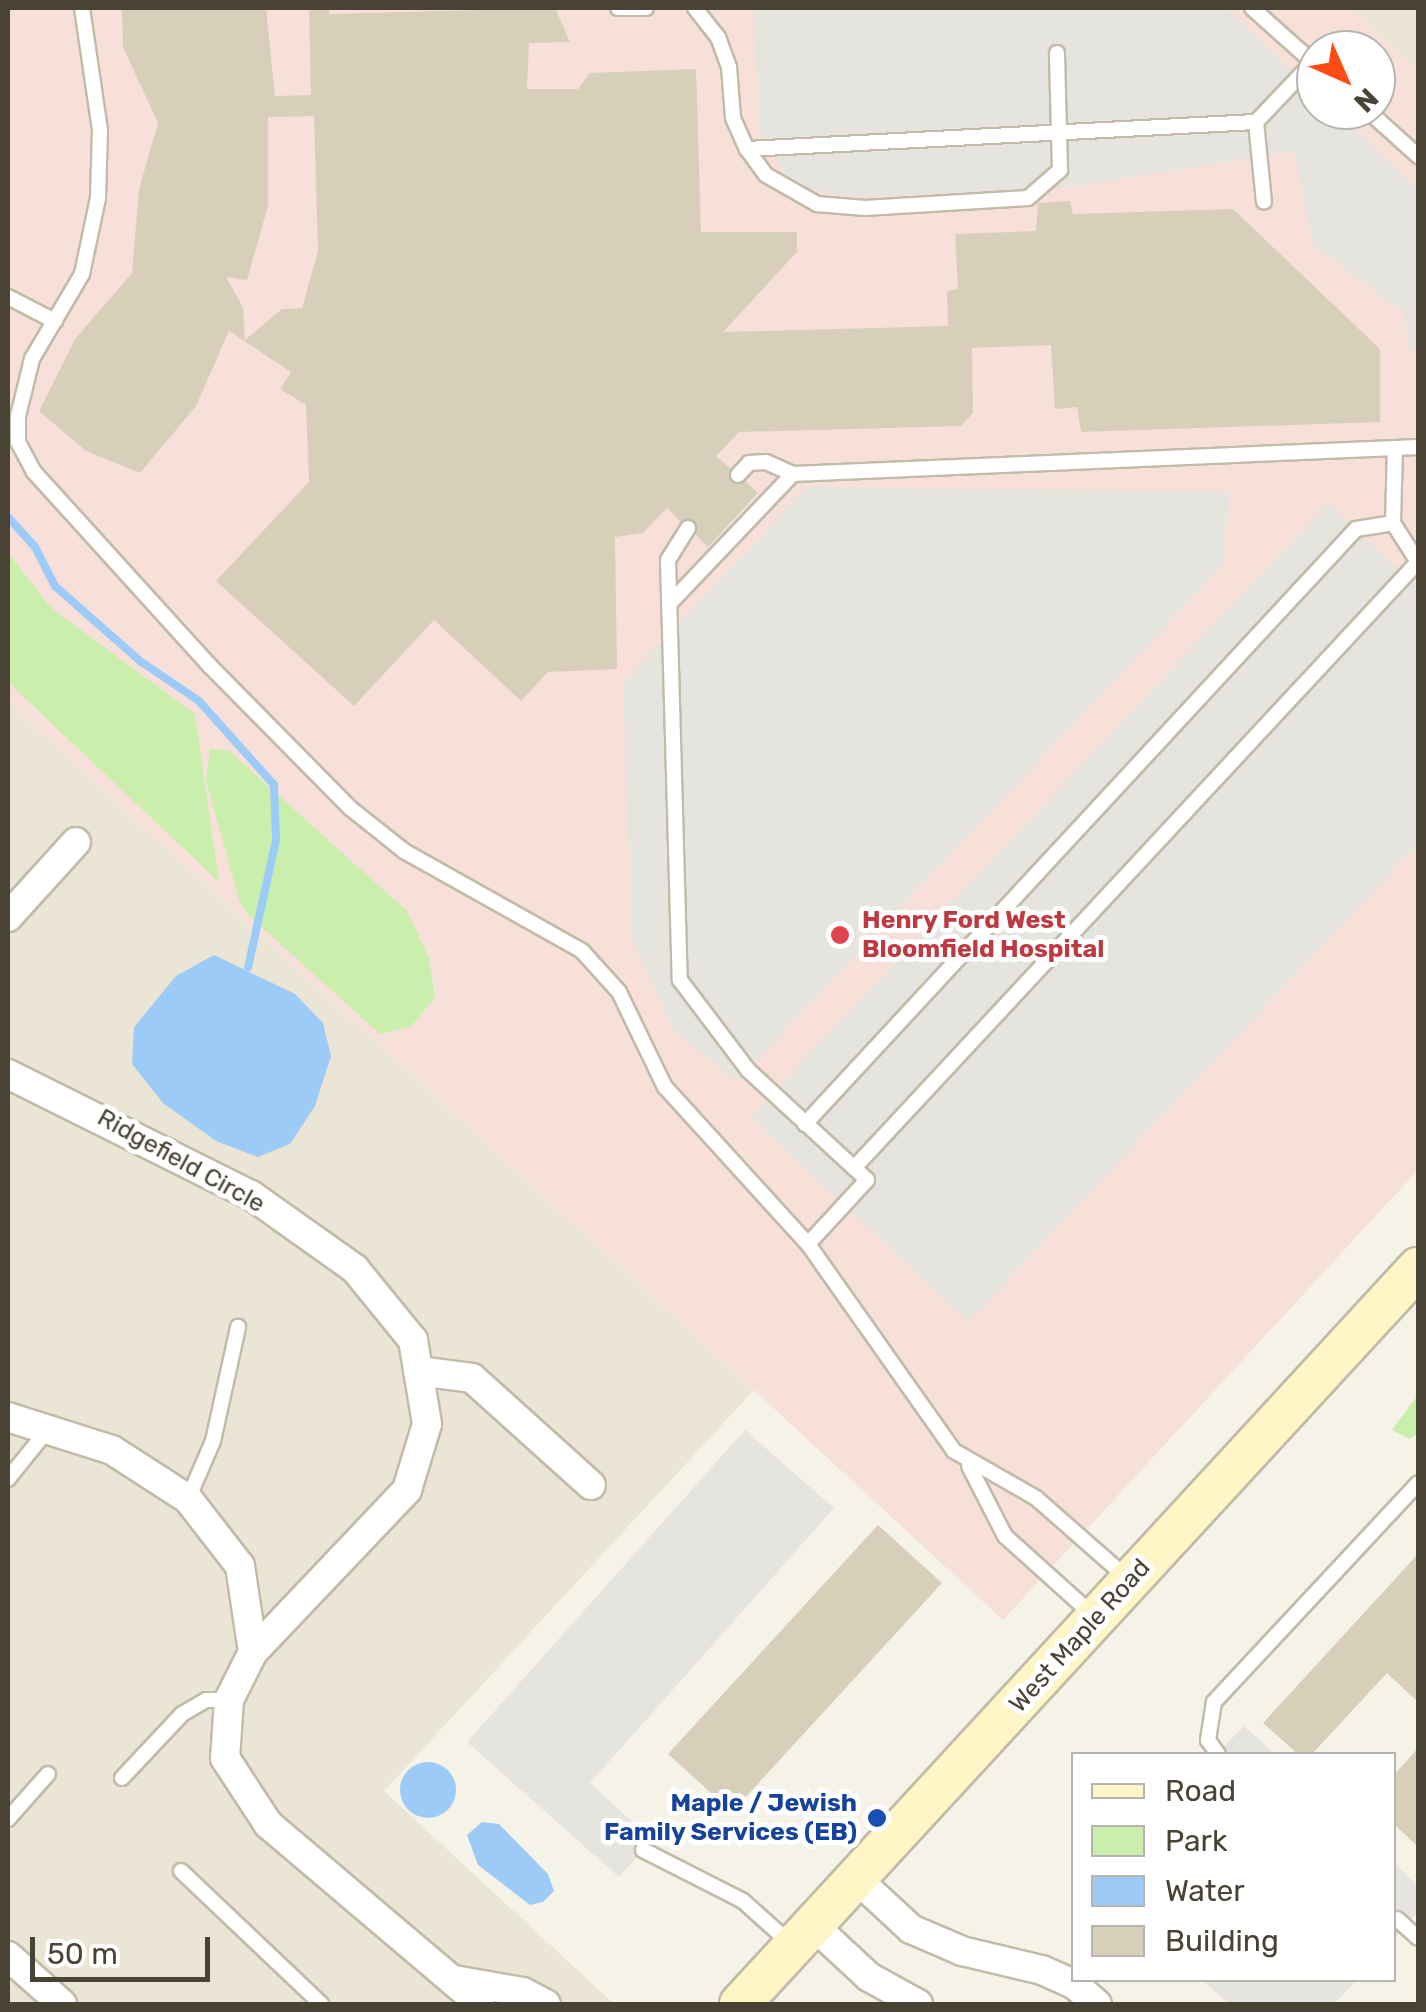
<!DOCTYPE html>
<style>
body{margin:0}
#map{position:relative;width:1426px;height:2012px;overflow:hidden;background:#f5f2e7;font-family:Rubik,sans-serif}
div>[style]{position:absolute}
.residential>*{inset:0;background:#eae5d4}
.medical>*{inset:0;background:#f7e0d9}
.green>*{inset:0;background:#caeeac}
.parking>*{inset:0;background:#e6e4df}
.water>*{inset:0;background:#9dcbf8}
.round{border-radius:50%}
.stream>*{height:8px;margin:-4px;padding:0 4px;transform-origin:4px;border-radius:4px;background:#9dcbf8}
.building>*{inset:0;background:#d8cfbb}
.roads{filter:drop-shadow(2px 0 #c2bba8) drop-shadow(-2px 0 #c2bba8) drop-shadow(0 2px #c2bba8) drop-shadow(0 -2px #c2bba8)}
.lane>*{height:14px;margin:-7px;padding:0 7px;transform-origin:7px;border-radius:7px;background:#fff}
.street>*{height:28px;margin:-14px;padding:0 14px;transform-origin:14px;border-radius:14px;background:#fff}
.secondary>*{height:40px;margin:-20px;padding:0 20px;transform-origin:20px;border-radius:20px;background:#fff6c7}
.dots>*{width:28px;height:28px;translate:-50% -50%;box-sizing:border-box;border:5px solid #fff;border-radius:50%}
span{translate:-50% -50%;white-space:nowrap;text-align:center;line-height:1.15;-webkit-text-stroke:10px #fff;paint-order:stroke}
.health-label{font-size:25px;color:#be3a42;font-weight:700}
.left{translate:0 -50%;text-align:left}
.street-label{font-size:25px;color:#494335}
.transit-label{font-size:25px;color:#164399;font-weight:700}
.right{translate:-100% -50%;text-align:right}
.frame{position:absolute;inset:0;border:10px solid #494335;pointer-events:none}
.legend{position:absolute;left:1071px;top:1752px;width:325px;height:230px;box-sizing:border-box;background:#fff;border:2px solid #b6b4ae;margin:0;padding:12px 18px;list-style:none;font-size:30px;color:#494335}
.legend li{display:flex;align-items:center;gap:20px;height:50px}
.legend b{width:50px;border:2px solid #b6b4ae}
.north{position:absolute;left:1296px;top:30px;width:100px;height:100px;box-sizing:border-box;background:#fff;border:2px solid #b6b4ae;border-radius:50%;rotate:135deg;font-size:28px;font-weight:700;line-height:40px;text-align:center;color:#494335}
.north::after{content:'';display:block;margin:auto;width:35px;height:45px;background:#ff4c14;clip-path:polygon(50% 0,100% 100%,50% 72%,0 100%)}
.scale{position:absolute;left:30px;top:1937px;width:180px;height:45px;box-sizing:border-box;border:5px solid #494335;border-top:0;padding-left:12px;font-size:30px;line-height:35px;white-space:nowrap;color:#494335;-webkit-text-stroke:8px #fff;paint-order:stroke}
</style>
<div id="map">
<div class="residential">
<i style="clip-path:polygon(1349px 8px,1418px 8px,1418px 72px)"></i>
<i style="clip-path:polygon(8px 701px,754px 1390px,384px 1791px,614px 2004px,8px 2004px)"></i>
</div>
<div class="medical">
<i style="clip-path:polygon(evenodd,8px 8px,1349px 8px,1418px 72px,1418px 1170px,1003px 1620px,8px 701px,8px 8px,1316px 50px,1376px 50px,1376px 110px,1316px 110px,1316px 50px)"></i>
</div>
<div class="green">
<i style="clip-path:polygon(8px 553px,51px 608px,195px 714px,219px 882px,8px 682px)"></i>
<i style="clip-path:polygon(210px 749px,229px 751px,407px 911px,429px 958px,435px 998px,410px 1027px,380px 1034px,250px 917px,240px 903px,206px 781px)"></i>
<i style="clip-path:polygon(1418px 1395px,1418px 1434px,1409px 1439px,1392px 1430px)"></i>
</div>
<div class="parking">
<i style="clip-path:polygon(754px 8px,1226px 8px,1316px 93px,1316px 110px,1334px 110px,1418px 190px,1418px 349px,1409px 350px,1404px 313px,1313px 245px,1294px 151px,1064px 188px,861px 197px,820px 192px,787px 178px,759px 128px)"></i>
<i style="clip-path:polygon(807px 487px,1229px 492px,1223px 565px,737px 1081px,674px 1031px,632px 939px,623px 682px)"></i>
<i style="clip-path:polygon(1328px 503px,1418px 588px,1418px 844px,968px 1322px,750px 1117px)"></i>
<i style="clip-path:polygon(745px 1430px,834px 1508px,590px 1783px,652px 1840px,619px 1877px,467px 1742px)"></i>
<i style="clip-path:polygon(1244px 1726px,1275px 1754px,1217px 1754px)"></i>
<i style="clip-path:polygon(1394px 1863px,1418px 1886px,1418px 1912px,1394px 1939px)"></i>
<i style="clip-path:polygon(1202px 1980px,1357px 1980px,1334px 2004px,1229px 2004px)"></i>
</div>
<div class="water">
<i style="clip-path:polygon(214px 955px,295px 994px,323px 1023px,331px 1056px,315px 1106px,290px 1144px,258px 1157px,216px 1141px,163px 1103px,132px 1064px,134px 1027px,176px 976px)"></i>
<i class="round" style="left:400px;top:1762px;width:56px;height:56px"></i>
<i style="clip-path:polygon(482px 1822px,499px 1824px,548px 1874px,554px 1891px,543px 1902px,530px 1905px,478px 1865px,467px 1835px)"></i>
</div>
<div class="stream">
<i style="left:8px;top:517px;width:40px;rotate:48deg"></i>
<i style="left:35px;top:547px;width:44px;rotate:62.9deg"></i>
<i style="left:55px;top:586px;width:113px;rotate:41.4deg"></i>
<i style="left:140px;top:661px;width:71px;rotate:34.1deg"></i>
<i style="left:199px;top:701px;width:113px;rotate:48.2deg"></i>
<i style="left:274px;top:785px;width:55px;rotate:87.9deg"></i>
<i style="left:276px;top:840px;width:130px;rotate:102.4deg"></i>
</div>
<div class="building">
<i style="clip-path:polygon(evenodd,122px 8px,266px 8px,275px 96px,311px 95px,309px 8px,329px 8px,329px 14px,555px 8px,570px 42px,529px 43px,527px 89px,578px 89px,590px 73px,696px 69px,701px 232px,797px 232px,797px 252px,723px 332px,948px 326px,947px 291px,958px 289px,955px 234px,1036px 231px,1038px 203px,1070px 201px,1073px 214px,1233px 209px,1380px 349px,1380px 422px,1081px 432px,1077px 407px,1055px 409px,1051px 345px,972px 348px,973px 413px,961px 426px,739px 432px,716px 456px,730px 468px,732px 483px,746px 482px,758px 493px,708px 547px,696px 535px,694px 520px,680px 521px,667px 508px,643px 533px,615px 537px,617px 669px,548px 672px,521px 701px,434px 620px,354px 706px,216px 581px,309px 482px,306px 405px,280px 389px,291px 372px,229px 331px,196px 406px,140px 473px,86px 451px,39px 411px,75px 339px,132px 273px,139px 189px,158px 123px,123px 47px,122px 8px,314px 116px,318px 251px,302px 308px,282px 309px,245px 340px,243px 307px,226px 277px,247px 280px,268px 206px,268px 117px,314px 116px)"></i>
<i style="clip-path:polygon(878px 1525px,942px 1583px,732px 1812px,668px 1754px)"></i>
<i style="clip-path:polygon(1418px 1554px,1418px 1702px,1387px 1673px,1312px 1754px,1298px 1754px,1263px 1723px)"></i>
<i style="clip-path:polygon(1418px 1748px,1418px 1847px,1394px 1824px,1394px 1775px)"></i>
</div>
<div class="roads">
<div class="lane">
<i style="left:82px;top:8px;width:123px;rotate:81.6deg"></i>
<i style="left:100px;top:130px;width:68px;rotate:91.7deg"></i>
<i style="left:98px;top:198px;width:78px;rotate:101.9deg"></i>
<i style="left:82px;top:274px;width:99px;rotate:120.5deg"></i>
<i style="left:32px;top:359px;width:59px;rotate:103.8deg"></i>
<i style="left:18px;top:416px;width:26px;rotate:90deg"></i>
<i style="left:18px;top:442px;width:34px;rotate:62deg"></i>
<i style="left:34px;top:472px;width:262px;rotate:47.8deg"></i>
<i style="left:210px;top:666px;width:199px;rotate:45.4deg"></i>
<i style="left:350px;top:808px;width:69px;rotate:38.5deg"></i>
<i style="left:404px;top:851px;width:204px;rotate:29.3deg"></i>
<i style="left:582px;top:951px;width:55px;rotate:47.9deg"></i>
<i style="left:619px;top:992px;width:106px;rotate:64.2deg"></i>
<i style="left:665px;top:1087px;width:212px;rotate:47.7deg"></i>
<i style="left:808px;top:1244px;width:253px;rotate:54.8deg"></i>
<i style="left:954px;top:1451px;width:95px;rotate:29.8deg"></i>
<i style="left:1036px;top:1498px;width:121px;rotate:41.3deg"></i>
<i style="left:618px;top:8px;width:28px"></i>
<i style="left:695px;top:8px;width:37px;rotate:52deg"></i>
<i style="left:718px;top:37px;width:32px;rotate:70deg"></i>
<i style="left:729px;top:67px;width:51px;rotate:85.5deg"></i>
<i style="left:733px;top:118px;width:34px;rotate:66deg"></i>
<i style="left:747px;top:149px;width:32px;rotate:54deg"></i>
<i style="left:766px;top:175px;width:59px;rotate:29.6deg"></i>
<i style="left:817px;top:204px;width:48px;rotate:4.8deg"></i>
<i style="left:865px;top:208px;width:163px;rotate:-3.5deg"></i>
<i style="left:1028px;top:198px;width:43px;rotate:-41.2deg"></i>
<i style="left:1060px;top:170px;width:117px;rotate:-91.5deg"></i>
<i style="left:1252px;top:8px;width:86px;rotate:41.7deg"></i>
<i style="left:1367px;top:110px;width:69px;rotate:42deg"></i>
<i style="left:1256px;top:122px;width:80px;rotate:84.3deg"></i>
<i style="left:747px;top:149px;width:510px;rotate:-3.04deg"></i>
<i style="left:1256px;top:122px;width:83px;rotate:-46.5deg"></i>
<i style="left:8px;top:297px;width:53px;rotate:27.1deg"></i>
<i style="left:738px;top:475px;width:16px;rotate:-47deg"></i>
<i style="left:749px;top:463px;width:17px;rotate:-3deg"></i>
<i style="left:766px;top:462px;width:30px;rotate:24deg"></i>
<i style="left:793px;top:474px;width:626px;rotate:-2.47deg"></i>
<i style="left:688px;top:528px;width:38px;rotate:122deg"></i>
<i style="left:668px;top:560px;width:420px;rotate:88.4deg"></i>
<i style="left:680px;top:980px;width:113px;rotate:52.9deg"></i>
<i style="left:748px;top:1070px;width:162px;rotate:42.7deg"></i>
<i style="left:867px;top:1180px;width:87px;rotate:132.7deg"></i>
<i style="left:671px;top:602px;width:177px;rotate:-46.4deg"></i>
<i style="left:805px;top:1124px;width:811px;rotate:-47.2deg"></i>
<i style="left:1356px;top:529px;width:37px;rotate:-9deg"></i>
<i style="left:854px;top:1168px;width:828px;rotate:-47.06deg"></i>
<i style="left:1418px;top:562px;width:46px;rotate:-122.7deg"></i>
<i style="left:1393px;top:523px;width:75px;rotate:-88.5deg"></i>
<i style="left:969px;top:1466px;width:79px;rotate:62.8deg"></i>
<i style="left:1005px;top:1536px;width:120px;rotate:42deg"></i>
<i style="left:8px;top:1479px;width:65px;rotate:-51.2deg"></i>
<i style="left:188px;top:1499px;width:63px;rotate:-66.7deg"></i>
<i style="left:213px;top:1441px;width:117px;rotate:-77.6deg"></i>
<i style="left:1218px;top:1754px;width:17px;rotate:-126deg"></i>
<i style="left:1208px;top:1740px;width:38px;rotate:-81deg"></i>
<i style="left:1214px;top:1702px;width:299px;rotate:-47deg"></i>
<i style="left:122px;top:1778px;width:88px;rotate:-46.8deg"></i>
<i style="left:182px;top:1714px;width:28px;rotate:-30deg"></i>
<i style="left:206px;top:1700px;width:23px"></i>
<i style="left:8px;top:1819px;width:60px;rotate:-48.4deg"></i>
<i style="left:643px;top:1850px;width:112px;rotate:27deg"></i>
<i style="left:743px;top:1901px;width:63px;rotate:41.8deg"></i>
<i style="left:181px;top:1871px;width:193px;rotate:43.5deg"></i>
<i style="left:1397px;top:1919px;width:28px;rotate:42deg"></i>
</div>
<div class="street">
<i style="left:8px;top:917px;width:101px;rotate:-47.8deg"></i>
<i style="left:8px;top:1074px;width:271px;rotate:26.5deg"></i>
<i style="left:251px;top:1195px;width:128px;rotate:35.4deg"></i>
<i style="left:355px;top:1269px;width:92px;rotate:50.8deg"></i>
<i style="left:413px;top:1340px;width:85px;rotate:80.5deg"></i>
<i style="left:427px;top:1424px;width:69px;rotate:106.9deg"></i>
<i style="left:407px;top:1490px;width:224px;rotate:133.5deg"></i>
<i style="left:253px;top:1652px;width:87px;rotate:-98.6deg"></i>
<i style="left:240px;top:1566px;width:85px;rotate:-127.8deg"></i>
<i style="left:188px;top:1499px;width:90px;rotate:-147.2deg"></i>
<i style="left:112px;top:1450px;width:109px;rotate:-162.4deg"></i>
<i style="left:418px;top:1371px;width:54px;rotate:7.4deg"></i>
<i style="left:472px;top:1378px;width:160px;rotate:42deg"></i>
<i style="left:253px;top:1652px;width:54px;rotate:116.6deg"></i>
<i style="left:229px;top:1700px;width:58px;rotate:93.9deg"></i>
<i style="left:225px;top:1758px;width:79px;rotate:56.9deg"></i>
<i style="left:268px;top:1824px;width:278px;rotate:40.3deg"></i>
<i style="left:857px;top:1879px;width:74px;rotate:42.8deg"></i>
<i style="left:911px;top:1929px;width:56px;rotate:23.3deg"></i>
<i style="left:962px;top:1951px;width:82px;rotate:13.4deg"></i>
<i style="left:1042px;top:1970px;width:36px;rotate:24deg"></i>
<i style="left:1075px;top:1985px;width:29px;rotate:41deg"></i>
<i style="left:814px;top:1926px;width:75px;rotate:42.8deg"></i>
<i style="left:869px;top:1977px;width:56px;rotate:28.9deg"></i>
<i style="left:8px;top:1956px;width:72px;rotate:41.6deg"></i>
<i style="left:454px;top:1980px;width:70px;rotate:9.9deg"></i>
<i style="left:523px;top:1992px;width:26px;rotate:28deg"></i>
</div>
<div class="secondary">
<i style="left:740px;top:2004px;width:1001px;rotate:-47.35deg"></i>
</div>
</div>
<div class="dots">
<i style="left:840px;top:935px;background:#e0444e"></i>
<i style="left:877px;top:1818px;background:#1a4fb4"></i>
</div>
<div class="health-label">
<span class="left" style="left:862px;top:935px">Henry Ford West<br>Bloomfield Hospital</span>
</div>
<div class="street-label">
<span style="left:181px;top:1161px;rotate:29deg">Ridgefield Circle</span>
<span style="left:1080px;top:1636px;rotate:-48deg">West Maple Road</span>
</div>
<div class="transit-label">
<span class="right" style="left:857px;top:1818px">Maple / Jewish<br>Family Services (EB)</span>
</div>
<div class="frame"></div>
<ul class="legend">
<li><b style="height:12px;background:#fff6c7"></b>Road</li>
<li><b style="height:28px;background:#caeeac"></b>Park</li>
<li><b style="height:28px;background:#9dcbf8"></b>Water</li>
<li><b style="height:28px;background:#d8cfbb"></b>Building</li>
</ul>
<div class="north">N</div>
<div class="scale">50 m</div>
</div>
